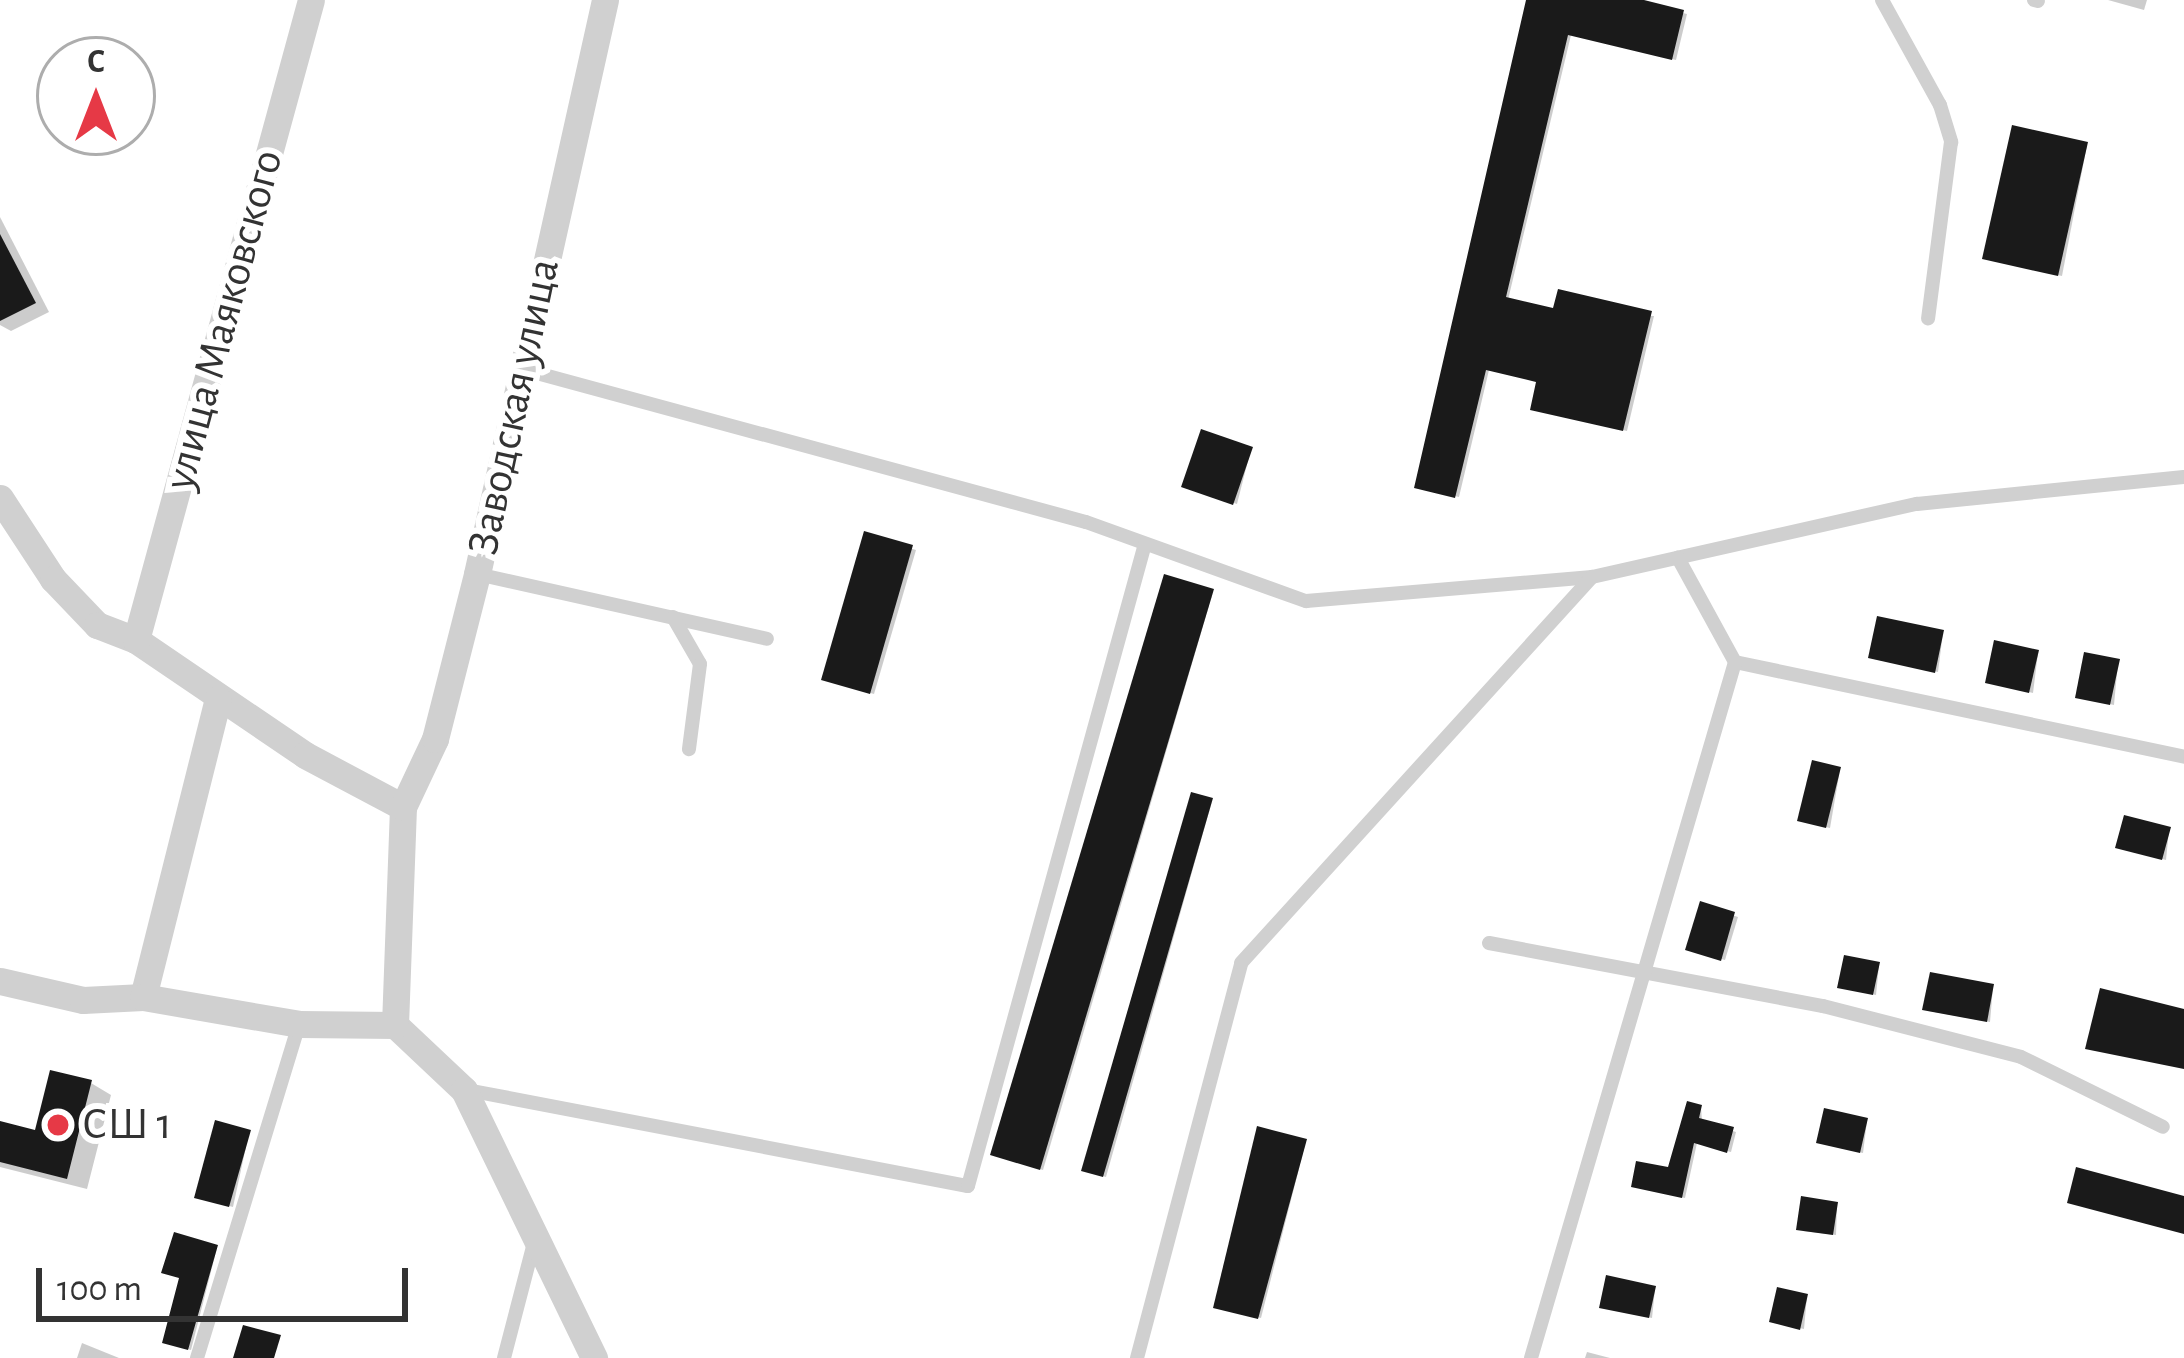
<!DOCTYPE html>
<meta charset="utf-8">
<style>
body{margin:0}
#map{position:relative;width:2184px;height:1358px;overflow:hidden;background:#fff;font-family:"Alegreya Sans",sans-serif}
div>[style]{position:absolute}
.shadow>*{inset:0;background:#0003}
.building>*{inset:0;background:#1a1a1a}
.service>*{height:14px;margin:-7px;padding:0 7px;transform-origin:7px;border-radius:7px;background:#d0d0d0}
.minor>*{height:27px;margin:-13.5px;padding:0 13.5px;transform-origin:13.5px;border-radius:13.5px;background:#d0d0d0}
.dots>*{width:33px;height:33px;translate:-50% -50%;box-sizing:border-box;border:6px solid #fff;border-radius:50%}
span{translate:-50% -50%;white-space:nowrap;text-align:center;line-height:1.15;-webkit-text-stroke:12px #fff;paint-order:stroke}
.street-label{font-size:45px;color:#333}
.poi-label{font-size:45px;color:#333}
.left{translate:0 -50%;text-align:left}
.north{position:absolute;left:36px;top:36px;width:120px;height:120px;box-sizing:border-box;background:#fff;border:3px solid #adadad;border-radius:50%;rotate:0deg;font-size:33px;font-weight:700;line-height:48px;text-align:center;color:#333}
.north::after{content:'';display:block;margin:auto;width:42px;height:54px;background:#e63946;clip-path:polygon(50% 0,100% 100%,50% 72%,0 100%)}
.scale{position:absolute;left:36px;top:1268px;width:372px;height:54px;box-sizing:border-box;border:6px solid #333;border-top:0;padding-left:15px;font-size:36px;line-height:42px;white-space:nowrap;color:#333;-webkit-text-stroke:9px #fff;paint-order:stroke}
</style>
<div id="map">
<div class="shadow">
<i style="clip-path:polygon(1535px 0,1630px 0,1687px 14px,1676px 60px,1571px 35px,1508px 300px,1555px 311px,1654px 316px,1627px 431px,1537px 410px,1540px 382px,1489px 370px,1459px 497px,1420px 488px)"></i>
<i style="clip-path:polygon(2108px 0,2147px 0,2144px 10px)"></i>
<i style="clip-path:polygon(2087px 145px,2062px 276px,1989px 260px)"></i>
<i style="clip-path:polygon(0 217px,49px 312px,11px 331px,0 325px)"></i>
<i style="clip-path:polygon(1251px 449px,1237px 504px,1188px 488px)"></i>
<i style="clip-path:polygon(866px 535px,916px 550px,874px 694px,828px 681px)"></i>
<i style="clip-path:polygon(1213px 592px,1043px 1170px,997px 1156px)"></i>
<i style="clip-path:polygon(1943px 633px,1938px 672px,1874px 659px)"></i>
<i style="clip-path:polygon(2038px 653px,2033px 693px,1992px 683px)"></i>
<i style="clip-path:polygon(2118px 662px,2114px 705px,2082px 698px)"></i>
<i style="clip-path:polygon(1840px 770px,1830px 828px,1804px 822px)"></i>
<i style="clip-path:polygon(1212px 801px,1106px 1177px,1087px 1171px)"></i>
<i style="clip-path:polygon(2169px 830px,2166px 860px,2122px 848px)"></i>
<i style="clip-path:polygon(1702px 905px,1738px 917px,1725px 960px,1692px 951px)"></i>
<i style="clip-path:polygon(1879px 965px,1876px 995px,1844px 988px)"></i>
<i style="clip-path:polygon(1993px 987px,1990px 1022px,1929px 1011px)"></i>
<i style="clip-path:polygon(91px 1083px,111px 1095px,87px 1189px,0 1167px,0 1124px,37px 1133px)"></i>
<i style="clip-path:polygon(1701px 1107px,1702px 1121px,1736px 1132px,1731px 1152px,1697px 1143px,1685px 1198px,1637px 1187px,1670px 1171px)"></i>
<i style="clip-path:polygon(1867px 1121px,1863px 1153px,1823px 1144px)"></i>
<i style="clip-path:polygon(249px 1133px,233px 1207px,200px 1198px)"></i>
<i style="clip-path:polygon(1306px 1141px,1261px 1318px,1220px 1308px)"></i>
<i style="clip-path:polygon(1837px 1205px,1836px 1235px,1803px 1231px)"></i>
<i style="clip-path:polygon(217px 1248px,191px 1350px,169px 1344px)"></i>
<i style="clip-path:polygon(1655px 1289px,1652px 1318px,1606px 1308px)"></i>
<i style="clip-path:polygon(1807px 1296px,1804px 1329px,1776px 1323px)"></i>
<i style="clip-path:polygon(82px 1343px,119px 1358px,77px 1358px)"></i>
<i style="clip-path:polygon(1587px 1352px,1610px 1358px,1585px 1358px)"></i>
</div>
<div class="building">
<i style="clip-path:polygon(1526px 0,1644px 0,1684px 10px,1672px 60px,1568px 35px,1506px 297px,1553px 308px,1558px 289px,1652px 311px,1623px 431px,1530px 410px,1536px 382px,1486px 370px,1455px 498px,1414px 488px)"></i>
<i style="clip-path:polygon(2012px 125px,2088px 142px,2058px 276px,1982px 259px)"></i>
<i style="clip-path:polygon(0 234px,36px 303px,0 321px)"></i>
<i style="clip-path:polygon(1201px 429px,1253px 447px,1233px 505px,1181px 487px)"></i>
<i style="clip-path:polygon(864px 531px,913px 545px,870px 694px,821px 680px)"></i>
<i style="clip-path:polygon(1164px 574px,1214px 589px,1040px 1170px,990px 1155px)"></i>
<i style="clip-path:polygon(1877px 616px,1944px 630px,1935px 673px,1868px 658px)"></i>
<i style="clip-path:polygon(1994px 640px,2039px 650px,2029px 693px,1985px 683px)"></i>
<i style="clip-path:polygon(2084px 652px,2120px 659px,2110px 705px,2075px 698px)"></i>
<i style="clip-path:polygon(1812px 760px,1841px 767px,1826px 828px,1797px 821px)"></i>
<i style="clip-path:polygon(1191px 792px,1213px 798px,1103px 1177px,1081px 1171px)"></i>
<i style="clip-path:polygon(2124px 815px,2171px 827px,2162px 860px,2115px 848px)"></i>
<i style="clip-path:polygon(1700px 901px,1735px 912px,1721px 961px,1685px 950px)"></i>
<i style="clip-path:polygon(1844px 955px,1880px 962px,1873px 995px,1837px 988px)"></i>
<i style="clip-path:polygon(1930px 972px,1994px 984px,1987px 1022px,1922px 1010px)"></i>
<i style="clip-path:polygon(2100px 988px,2184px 1009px,2184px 1069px,2085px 1049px)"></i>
<i style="clip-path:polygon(50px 1070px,92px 1080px,67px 1179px,0 1162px,0 1121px,35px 1130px)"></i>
<i style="clip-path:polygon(1687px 1101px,1702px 1105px,1699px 1118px,1734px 1127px,1727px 1153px,1694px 1143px,1682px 1198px,1631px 1187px,1636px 1161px,1668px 1167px)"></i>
<i style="clip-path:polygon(1824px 1108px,1868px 1118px,1860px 1153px,1816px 1143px)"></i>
<i style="clip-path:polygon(215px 1120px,251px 1130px,229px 1207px,194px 1198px)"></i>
<i style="clip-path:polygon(1257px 1126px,1307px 1139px,1258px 1319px,1213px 1308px)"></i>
<i style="clip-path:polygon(2076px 1167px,2184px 1196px,2184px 1234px,2067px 1203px)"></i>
<i style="clip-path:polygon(1801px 1196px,1838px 1202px,1833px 1235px,1796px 1230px)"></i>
<i style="clip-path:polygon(174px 1232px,218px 1245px,188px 1350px,162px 1343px,179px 1278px,161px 1273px)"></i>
<i style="clip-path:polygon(1606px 1275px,1656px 1286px,1649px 1318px,1599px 1308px)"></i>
<i style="clip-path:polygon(1777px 1287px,1808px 1294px,1800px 1330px,1769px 1322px)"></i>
<i style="clip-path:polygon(243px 1325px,281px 1335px,274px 1358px,233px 1358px)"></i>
</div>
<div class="service">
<i style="left:1882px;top:0;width:120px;rotate:61.1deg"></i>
<i style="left:1940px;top:105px;width:39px;rotate:73deg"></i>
<i style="left:1951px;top:142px;width:178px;rotate:97.4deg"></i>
<i style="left:2034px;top:0;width:4px;rotate:14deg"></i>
<i style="left:522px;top:369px;width:584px;rotate:15.18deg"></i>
<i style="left:1086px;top:522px;width:234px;rotate:19.8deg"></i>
<i style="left:1306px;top:601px;width:287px;rotate:-4.8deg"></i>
<i style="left:477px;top:574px;width:297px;rotate:12.6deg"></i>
<i style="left:673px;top:617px;width:54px;rotate:60.1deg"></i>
<i style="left:700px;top:664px;width:86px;rotate:97.4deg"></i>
<i style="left:1735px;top:662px;width:459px;rotate:11.9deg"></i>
<i style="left:1489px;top:943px;width:340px;rotate:10.7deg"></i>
<i style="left:1823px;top:1006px;width:204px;rotate:14.4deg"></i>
<i style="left:2021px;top:1057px;width:158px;rotate:26.2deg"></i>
<i style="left:467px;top:1090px;width:510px;rotate:10.85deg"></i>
<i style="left:968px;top:1186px;width:666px;rotate:-74.59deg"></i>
<i style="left:197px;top:1358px;width:349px;rotate:-73deg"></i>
<i style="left:504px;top:1358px;width:123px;rotate:-75.4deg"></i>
<i style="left:1137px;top:1358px;width:408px;rotate:-75.2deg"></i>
<i style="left:1241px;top:963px;width:522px;rotate:-47.72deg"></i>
<i style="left:1592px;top:577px;width:333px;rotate:-12.7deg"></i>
<i style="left:1917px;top:504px;width:268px;rotate:-5.8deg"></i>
<i style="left:1531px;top:1358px;width:725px;rotate:-73.66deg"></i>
<i style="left:1735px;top:662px;width:119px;rotate:-118.7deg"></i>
</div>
<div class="minor">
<i style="left:0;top:498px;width:97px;rotate:56.8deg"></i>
<i style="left:53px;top:579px;width:64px;rotate:46.3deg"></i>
<i style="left:97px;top:625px;width:42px;rotate:21deg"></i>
<i style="left:136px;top:640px;width:204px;rotate:34.2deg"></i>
<i style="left:305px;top:755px;width:111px;rotate:28deg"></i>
<i style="left:403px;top:807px;width:218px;rotate:92.1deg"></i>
<i style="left:395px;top:1025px;width:95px;rotate:43.3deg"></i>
<i style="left:464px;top:1090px;width:298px;rotate:64.1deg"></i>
<i style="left:136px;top:640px;width:663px;rotate:-74.71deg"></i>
<i style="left:403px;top:807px;width:75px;rotate:-64.8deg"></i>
<i style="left:435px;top:739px;width:170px;rotate:-75.7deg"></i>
<i style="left:477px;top:574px;width:588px;rotate:-77.43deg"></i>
<i style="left:0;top:981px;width:85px;rotate:12.9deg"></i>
<i style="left:83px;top:1000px;width:60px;rotate:-2.9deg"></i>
<i style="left:143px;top:997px;width:307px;rotate:-75.9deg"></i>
<i style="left:143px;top:997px;width:158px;rotate:9.8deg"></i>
<i style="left:299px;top:1024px;width:96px;rotate:0.6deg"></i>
</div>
<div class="dots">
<i style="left:58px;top:1125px;background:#e63946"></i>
</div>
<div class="street-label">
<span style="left:224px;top:320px;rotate:-75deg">улица Маяковского</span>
<span style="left:514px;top:407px;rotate:-78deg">Заводская улица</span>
</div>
<div class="poi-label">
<span class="left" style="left:82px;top:1125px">СШ 1</span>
</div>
<div class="north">С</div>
<div class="scale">100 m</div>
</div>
